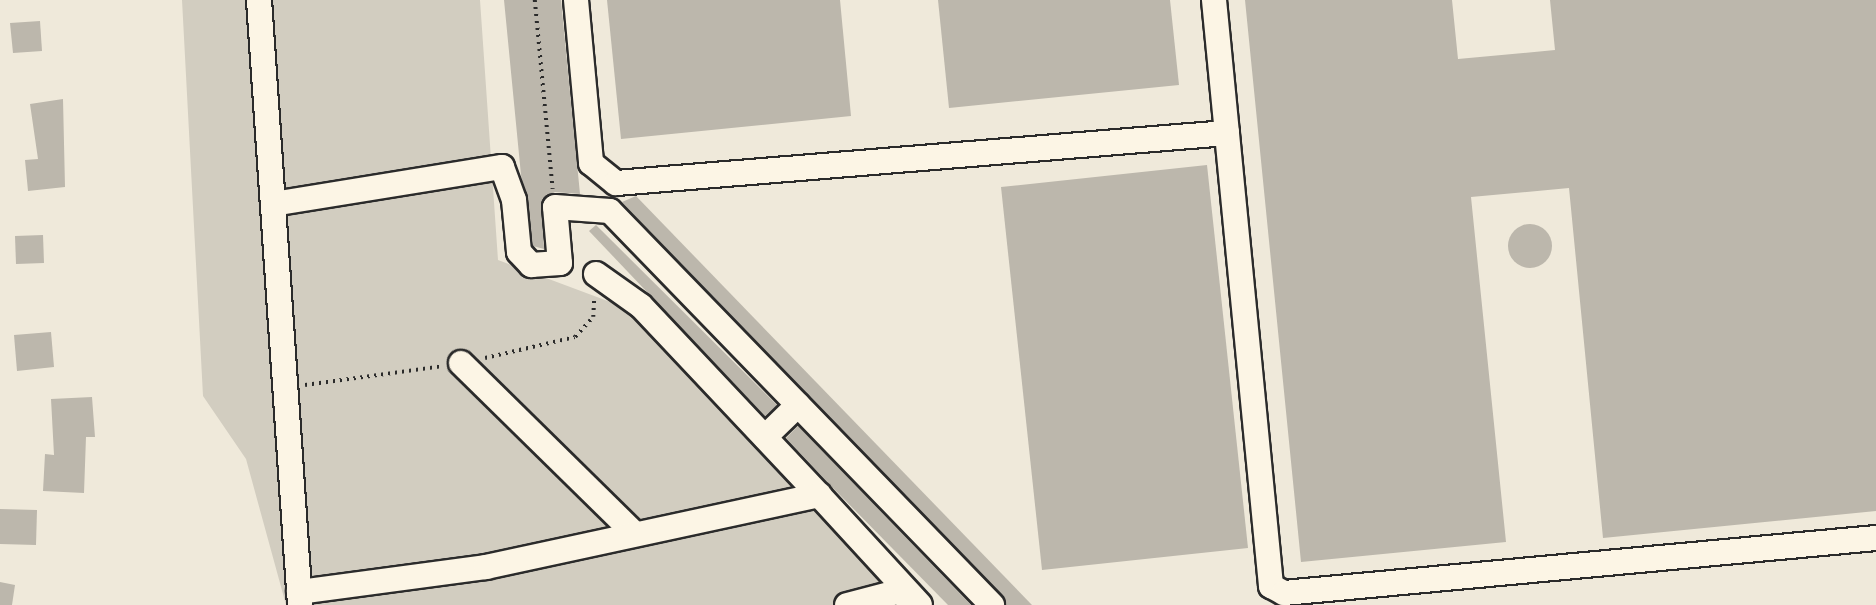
<!DOCTYPE html>
<style>
body{margin:0}
#map{position:relative;width:1876px;height:605px;overflow:hidden;background:#efe9da;font-family:"Playpen Sans",sans-serif}
div>[style]{position:absolute}
.green>*{inset:0;background:#d2cdc0}
.building>*{inset:0;background:#bcb7ac}
.round{border-radius:50%}
.path>*{height:3.5px;margin-top:-1.75px;transform-origin:0;background:repeating-linear-gradient(90deg,#2b2b2b 0 2px,transparent 0 7px)}
.roads{filter:drop-shadow(2px 0 #2b2b2b) drop-shadow(-2px 0 #2b2b2b) drop-shadow(0 2px #2b2b2b) drop-shadow(0 -2px #2b2b2b)}
.minor>*{height:24px;margin:-12px;padding:0 12px;transform-origin:12px;border-radius:12px;background:#fcf5e5}
span{translate:-50% -50%;white-space:nowrap;text-align:center;line-height:1.15;-webkit-text-stroke:5px #fcf5e5;paint-order:stroke}
</style>
<div id="map">
<div class="green">
<i style="clip-path:polygon(182px 0,480px 0,498px 260px,621px 306px,905px 596px,906px 605px,286px 605px,246px 459px,203px 396px)"></i>
</div>
<div class="building">
<i style="clip-path:polygon(504px 0,561px 0,580px 194px,555px 192px,542px 199px,544px 249px,533px 246px,521px 175px)"></i>
<i style="clip-path:polygon(607px 0,840px 0,851px 116px,621px 139px)"></i>
<i style="clip-path:polygon(938px 0,1170px 0,1179px 85px,949px 108px)"></i>
<i style="clip-path:polygon(1245px 0,1452px 0,1458px 59px,1555px 50px,1550px 0,1876px 0,1876px 511px,1603px 538px,1569px 188px,1471px 197px,1506px 542px,1301px 562px)"></i>
<i style="clip-path:polygon(40px 21px,42px 51px,13px 53px,10px 23px)"></i>
<i style="clip-path:polygon(63px 99px,65px 187px,28px 191px,25px 160px,38px 159px,30px 104px)"></i>
<i style="clip-path:polygon(1207px 165px,1248px 548px,1042px 570px,1001px 187px)"></i>
<i style="clip-path:polygon(636px 196px,1032px 605px,1006px 605px,622px 202px)"></i>
<i class="round" style="left:1508px;top:224px;width:44px;height:44px"></i>
<i style="clip-path:polygon(596px 225px,777px 405px,765px 416px,589px 231px)"></i>
<i style="clip-path:polygon(43px 235px,44px 263px,16px 264px,15px 236px)"></i>
<i style="clip-path:polygon(51px 332px,54px 367px,17px 371px,14px 335px)"></i>
<i style="clip-path:polygon(92px 397px,95px 437px,86px 437px,84px 493px,43px 491px,45px 454px,54px 455px,51px 399px)"></i>
<i style="clip-path:polygon(798px 426px,971px 605px,948px 605px,833px 488px,786px 438px)"></i>
<i style="clip-path:polygon(0 509px,37px 510px,36px 545px,0 544px)"></i>
<i style="clip-path:polygon(0 582px,15px 585px,12px 605px,0 605px)"></i>
</div>
<div class="path">
<i style="left:535px;top:0;width:190px;rotate:84.6deg"></i>
<i style="left:485px;top:358px;width:92px;rotate:-13.1deg"></i>
<i style="left:575px;top:337px;width:27px;rotate:-48deg"></i>
<i style="left:593px;top:317px;width:20px;rotate:-87deg"></i>
<i style="left:305px;top:385px;width:139px;rotate:-7.8deg"></i>
</div>
<div class="roads">
<div class="minor">
<i style="left:259px;top:0;width:606px;rotate:86.12deg"></i>
<i style="left:576px;top:0;width:164px;rotate:84.7deg"></i>
<i style="left:591px;top:163px;width:32px;rotate:39deg"></i>
<i style="left:616px;top:183px;width:613px;rotate:-4.68deg"></i>
<i style="left:1214px;top:0;width:589px;rotate:84.44deg"></i>
<i style="left:1271px;top:586px;width:15px;rotate:28deg"></i>
<i style="left:1284px;top:593px;width:595px;rotate:-5.31deg"></i>
<i style="left:273px;top:204px;width:232px;rotate:-9.2deg"></i>
<i style="left:502px;top:167px;width:35px;rotate:70deg"></i>
<i style="left:514px;top:200px;width:52px;rotate:84.5deg"></i>
<i style="left:519px;top:252px;width:18px;rotate:47deg"></i>
<i style="left:531px;top:265px;width:29px;rotate:-4deg"></i>
<i style="left:560px;top:263px;width:56px;rotate:-95.1deg"></i>
<i style="left:555px;top:207px;width:55px;rotate:4.2deg"></i>
<i style="left:610px;top:211px;width:549px;rotate:45.89deg"></i>
<i style="left:596px;top:274px;width:55px;rotate:35.4deg"></i>
<i style="left:641px;top:306px;width:260px;rotate:46.7deg"></i>
<i style="left:461px;top:363px;width:243px;rotate:44.5deg"></i>
<i style="left:765px;top:437px;width:46px;rotate:-44.1deg"></i>
<i style="left:299px;top:592px;width:189px;rotate:-7.6deg"></i>
<i style="left:486px;top:567px;width:341px;rotate:-12.2deg"></i>
<i style="left:819px;top:495px;width:149px;rotate:47.4deg"></i>
<i style="left:847px;top:605px;width:60px;rotate:-14.5deg"></i>
<i style="left:905px;top:590px;width:12px;rotate:76deg"></i>
</div>
</div>
</div>
